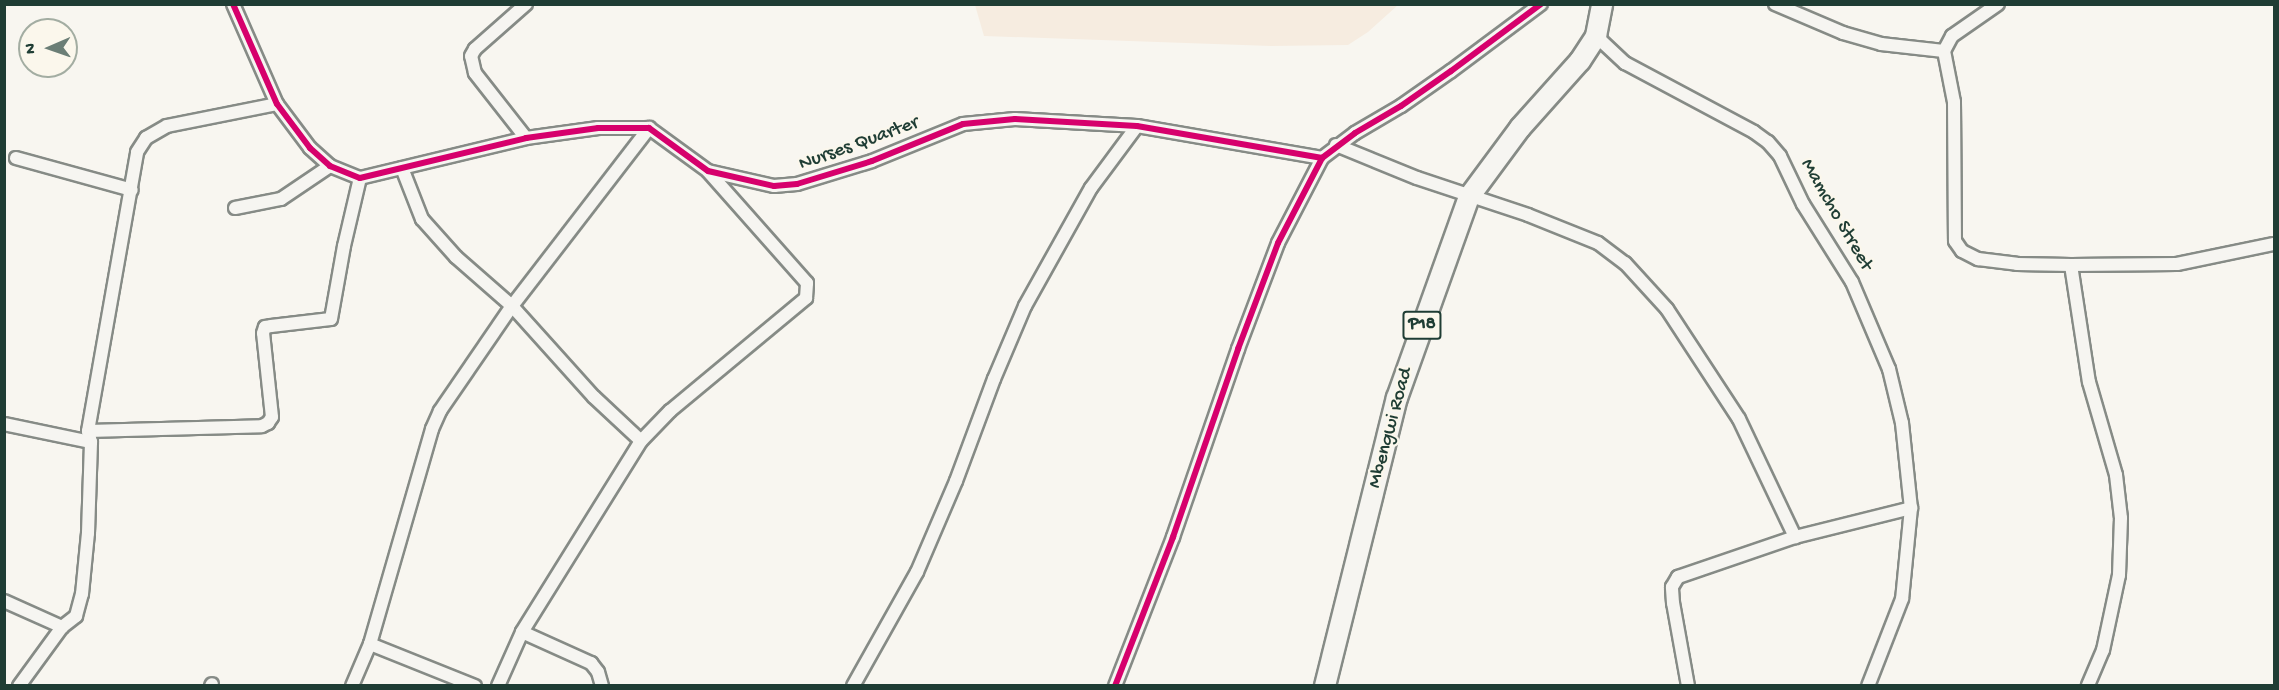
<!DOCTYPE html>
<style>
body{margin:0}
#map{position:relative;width:2279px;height:690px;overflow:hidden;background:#f8f6f0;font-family:"Gochi Hand",sans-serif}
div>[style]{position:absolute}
.built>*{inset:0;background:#f6ece0}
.roads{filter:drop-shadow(2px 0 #868b86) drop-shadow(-2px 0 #868b86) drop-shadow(0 2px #868b86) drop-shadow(0 -2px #868b86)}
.street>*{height:12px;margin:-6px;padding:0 6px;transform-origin:6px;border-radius:6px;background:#f6f5f1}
.primary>*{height:20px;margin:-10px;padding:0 10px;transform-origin:10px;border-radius:10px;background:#f6f5f1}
.cycleway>*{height:6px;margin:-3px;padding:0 3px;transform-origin:3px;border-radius:3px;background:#d6006c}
span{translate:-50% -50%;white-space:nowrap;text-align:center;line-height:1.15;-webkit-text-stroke:4.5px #fbf7ec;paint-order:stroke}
.shield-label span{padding:2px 4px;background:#fbf7ec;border:2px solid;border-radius:4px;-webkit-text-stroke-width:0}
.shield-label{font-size:18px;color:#1f3d34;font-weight:700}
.street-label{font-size:20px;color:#1f3d34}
.frame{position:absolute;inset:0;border:6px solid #1f3d34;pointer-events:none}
.north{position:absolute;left:18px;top:18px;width:60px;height:60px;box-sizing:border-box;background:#fbf7ec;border:2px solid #a3ada2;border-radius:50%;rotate:268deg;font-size:16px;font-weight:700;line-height:24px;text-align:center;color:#1f3d34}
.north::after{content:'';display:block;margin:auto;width:21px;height:27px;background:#6b7e76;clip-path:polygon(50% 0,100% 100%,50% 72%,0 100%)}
</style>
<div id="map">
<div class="built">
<i style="clip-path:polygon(975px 5px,975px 4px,1398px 5px,1368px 32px,1348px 45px,1271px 46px,984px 36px)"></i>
</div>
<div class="roads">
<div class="street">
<i style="left:233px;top:4px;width:109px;rotate:66.3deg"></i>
<i style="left:277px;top:104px;width:55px;rotate:53.1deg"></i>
<i style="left:310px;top:148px;width:27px;rotate:42deg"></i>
<i style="left:330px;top:166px;width:32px;rotate:22deg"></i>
<i style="left:360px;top:178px;width:171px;rotate:-13.5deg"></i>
<i style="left:526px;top:138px;width:73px;rotate:-7.9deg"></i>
<i style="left:598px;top:128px;width:51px"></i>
<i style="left:649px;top:128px;width:73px;rotate:36.1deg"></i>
<i style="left:708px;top:171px;width:68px;rotate:12.8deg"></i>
<i style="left:774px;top:186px;width:23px;rotate:-5deg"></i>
<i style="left:797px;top:184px;width:78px;rotate:-17deg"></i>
<i style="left:872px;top:161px;width:98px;rotate:-22.1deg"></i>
<i style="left:963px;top:124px;width:52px;rotate:-5.5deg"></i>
<i style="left:1015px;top:119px;width:122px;rotate:3.3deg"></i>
<i style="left:1137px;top:126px;width:188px;rotate:9.8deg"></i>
<i style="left:1775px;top:4px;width:74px;rotate:23.1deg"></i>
<i style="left:1843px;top:33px;width:40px;rotate:16deg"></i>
<i style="left:1881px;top:44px;width:63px;rotate:6.3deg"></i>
<i style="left:1944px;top:51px;width:17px;rotate:-62deg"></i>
<i style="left:1952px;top:36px;width:56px;rotate:-34.8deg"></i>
<i style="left:1596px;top:36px;width:40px;rotate:43deg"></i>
<i style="left:1625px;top:63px;width:146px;rotate:28.1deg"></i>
<i style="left:1754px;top:132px;width:17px;rotate:36deg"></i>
<i style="left:1768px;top:142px;width:18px;rotate:49deg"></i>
<i style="left:1780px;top:156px;width:53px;rotate:64.4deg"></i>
<i style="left:1803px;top:204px;width:92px;rotate:57.9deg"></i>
<i style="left:1852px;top:282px;width:95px;rotate:67deg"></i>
<i style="left:1889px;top:369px;width:56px;rotate:76.5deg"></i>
<i style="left:1902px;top:423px;width:85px;rotate:84deg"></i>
<i style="left:1944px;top:51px;width:52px;rotate:78.9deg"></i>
<i style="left:1954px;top:102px;width:139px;rotate:89.6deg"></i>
<i style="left:1955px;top:241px;width:12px;rotate:55deg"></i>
<i style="left:1962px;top:251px;width:18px;rotate:27deg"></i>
<i style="left:1978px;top:259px;width:39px;rotate:7deg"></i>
<i style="left:2017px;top:264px;width:54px;rotate:1.1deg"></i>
<i style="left:2071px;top:265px;width:118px;rotate:81.3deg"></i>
<i style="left:2089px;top:382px;width:97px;rotate:73.8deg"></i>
<i style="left:2116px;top:475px;width:43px;rotate:83.4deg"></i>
<i style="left:2121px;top:518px;width:57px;rotate:92deg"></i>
<i style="left:2119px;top:575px;width:77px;rotate:102deg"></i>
<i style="left:2103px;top:650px;width:39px;rotate:113deg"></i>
<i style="left:526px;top:138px;width:83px;rotate:-128.1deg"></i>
<i style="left:475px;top:73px;width:17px;rotate:-103deg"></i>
<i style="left:471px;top:56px;width:8px;rotate:-60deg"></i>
<i style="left:475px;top:49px;width:68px;rotate:-41.4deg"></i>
<i style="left:1336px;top:145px;width:87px;rotate:22.2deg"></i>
<i style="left:1417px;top:178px;width:117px;rotate:18.4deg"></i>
<i style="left:1528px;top:215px;width:75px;rotate:21.8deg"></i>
<i style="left:1598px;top:243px;width:34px;rotate:37deg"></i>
<i style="left:1625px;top:263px;width:62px;rotate:47.6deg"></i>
<i style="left:1667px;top:309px;width:131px;rotate:56.8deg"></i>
<i style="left:1739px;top:419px;width:131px;rotate:64.6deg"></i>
<i style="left:16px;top:158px;width:120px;rotate:15.4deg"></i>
<i style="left:402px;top:168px;width:55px;rotate:68.6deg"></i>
<i style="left:422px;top:219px;width:51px;rotate:48.2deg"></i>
<i style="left:456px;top:257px;width:74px;rotate:41.2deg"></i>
<i style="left:512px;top:306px;width:122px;rotate:48deg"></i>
<i style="left:594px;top:397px;width:64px;rotate:43.1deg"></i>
<i style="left:235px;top:208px;width:47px;rotate:-11.1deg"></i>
<i style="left:281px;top:199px;width:59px;rotate:-34deg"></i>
<i style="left:2071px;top:265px;width:106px;rotate:-0.5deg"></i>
<i style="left:2177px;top:264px;width:99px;rotate:-11.7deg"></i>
<i style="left:4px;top:424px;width:89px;rotate:11.7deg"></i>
<i style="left:88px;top:431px;width:174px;rotate:-1.6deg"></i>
<i style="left:262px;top:426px;width:7px;rotate:-27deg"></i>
<i style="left:268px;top:423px;width:7px;rotate:-56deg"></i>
<i style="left:272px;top:417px;width:84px;rotate:-96.1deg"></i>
<i style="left:263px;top:333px;width:6px;rotate:-72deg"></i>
<i style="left:265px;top:327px;width:6px;rotate:-9deg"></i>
<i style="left:271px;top:326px;width:60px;rotate:-6.7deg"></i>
<i style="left:331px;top:319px;width:74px;rotate:-79.9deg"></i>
<i style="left:344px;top:246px;width:70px;rotate:-76.8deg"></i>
<i style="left:4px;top:601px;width:64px;rotate:24.1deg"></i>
<i style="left:522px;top:632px;width:76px;rotate:24.2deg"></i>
<i style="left:591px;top:663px;width:11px;rotate:52deg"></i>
<i style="left:598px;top:672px;width:15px;rotate:74deg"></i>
<i style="left:370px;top:644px;width:113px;rotate:21.8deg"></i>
<i style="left:19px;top:686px;width:73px;rotate:-53.9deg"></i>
<i style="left:62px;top:627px;width:18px;rotate:-38deg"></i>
<i style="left:76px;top:616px;width:23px;rotate:-75deg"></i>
<i style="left:82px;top:594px;width:61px;rotate:-84.4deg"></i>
<i style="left:88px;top:533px;width:91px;rotate:-88.1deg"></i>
<i style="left:91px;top:442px;width:11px;rotate:-105deg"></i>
<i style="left:88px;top:431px;width:283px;rotate:-80deg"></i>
<i style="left:137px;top:152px;width:17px;rotate:-57deg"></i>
<i style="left:146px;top:138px;width:24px;rotate:-30deg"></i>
<i style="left:167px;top:126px;width:112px;rotate:-11.3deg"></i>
<i style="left:211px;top:686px;width:2px;rotate:-63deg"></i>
<i style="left:352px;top:686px;width:46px;rotate:-66.8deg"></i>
<i style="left:370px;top:644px;width:224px;rotate:-73.9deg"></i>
<i style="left:432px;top:429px;width:20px;rotate:-66deg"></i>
<i style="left:440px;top:411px;width:127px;rotate:-55.6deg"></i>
<i style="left:512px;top:306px;width:225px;rotate:-52.4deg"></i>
<i style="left:498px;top:686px;width:59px;rotate:-66deg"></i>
<i style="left:522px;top:632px;width:225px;rotate:-58.1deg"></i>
<i style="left:641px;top:441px;width:42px;rotate:-46deg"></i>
<i style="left:670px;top:411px;width:177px;rotate:-39.7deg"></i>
<i style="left:806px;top:298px;width:15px;rotate:-86deg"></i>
<i style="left:807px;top:283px;width:149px;rotate:-131.5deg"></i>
<i style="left:853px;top:686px;width:131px;rotate:-60.7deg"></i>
<i style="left:917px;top:572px;width:99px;rotate:-66.8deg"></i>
<i style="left:956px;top:481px;width:109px;rotate:-69.6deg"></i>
<i style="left:994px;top:379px;width:79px;rotate:-67deg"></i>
<i style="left:1025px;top:306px;width:135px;rotate:-60.8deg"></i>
<i style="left:1091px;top:188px;width:77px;rotate:-53.4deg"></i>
<i style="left:1115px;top:686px;width:160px;rotate:-68.7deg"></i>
<i style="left:1173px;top:537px;width:199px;rotate:-70.9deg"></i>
<i style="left:1238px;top:349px;width:113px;rotate:-69.3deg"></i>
<i style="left:1278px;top:243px;width:96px;rotate:-62.6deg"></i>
<i style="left:1322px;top:158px;width:41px;rotate:-37.1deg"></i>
<i style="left:1355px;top:133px;width:53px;rotate:-30.4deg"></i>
<i style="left:1401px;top:106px;width:61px;rotate:-35deg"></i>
<i style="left:1451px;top:71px;width:112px;rotate:-36.7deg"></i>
<i style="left:1688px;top:686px;width:84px;rotate:-100.2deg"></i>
<i style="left:1673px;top:603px;width:16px;rotate:-94deg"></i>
<i style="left:1672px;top:587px;width:12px;rotate:-59deg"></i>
<i style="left:1678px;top:577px;width:124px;rotate:-18.9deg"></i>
<i style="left:1795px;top:537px;width:120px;rotate:-14deg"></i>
<i style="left:1911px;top:508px;width:91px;rotate:95.6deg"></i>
<i style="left:1902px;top:599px;width:93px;rotate:111.3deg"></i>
</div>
<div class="primary">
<i style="left:1325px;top:686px;width:297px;rotate:-76deg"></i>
<i style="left:1397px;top:398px;width:214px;rotate:-70.3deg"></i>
<i style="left:1469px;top:197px;width:86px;rotate:-53.5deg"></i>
<i style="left:1520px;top:128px;width:90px;rotate:-48.2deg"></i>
<i style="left:1580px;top:61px;width:30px;rotate:-57deg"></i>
<i style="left:1596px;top:36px;width:33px;rotate:-79deg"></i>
</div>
</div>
<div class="cycleway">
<i style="left:233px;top:4px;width:109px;rotate:66.3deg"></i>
<i style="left:277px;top:104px;width:55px;rotate:53.1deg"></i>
<i style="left:310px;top:148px;width:27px;rotate:42deg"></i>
<i style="left:330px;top:166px;width:32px;rotate:22deg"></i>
<i style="left:360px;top:178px;width:171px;rotate:-13.5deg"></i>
<i style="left:526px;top:138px;width:73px;rotate:-7.9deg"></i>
<i style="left:598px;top:128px;width:51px"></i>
<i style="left:649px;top:128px;width:73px;rotate:36.1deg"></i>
<i style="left:708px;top:171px;width:68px;rotate:12.8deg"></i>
<i style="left:774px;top:186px;width:23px;rotate:-5deg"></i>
<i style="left:797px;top:184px;width:78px;rotate:-17deg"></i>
<i style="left:872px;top:161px;width:98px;rotate:-22.1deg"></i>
<i style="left:963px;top:124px;width:52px;rotate:-5.5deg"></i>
<i style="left:1015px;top:119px;width:122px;rotate:3.3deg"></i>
<i style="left:1137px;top:126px;width:188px;rotate:9.8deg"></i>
<i style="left:1115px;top:686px;width:160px;rotate:-68.7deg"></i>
<i style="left:1173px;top:537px;width:199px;rotate:-70.9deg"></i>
<i style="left:1238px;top:349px;width:113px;rotate:-69.3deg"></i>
<i style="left:1278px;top:243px;width:96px;rotate:-62.6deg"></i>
<i style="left:1322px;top:158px;width:41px;rotate:-37.1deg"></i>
<i style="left:1355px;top:133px;width:53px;rotate:-30.4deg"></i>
<i style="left:1401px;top:106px;width:61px;rotate:-35deg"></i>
<i style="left:1451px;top:71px;width:112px;rotate:-36.7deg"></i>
</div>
<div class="shield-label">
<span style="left:1422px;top:325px">P18</span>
</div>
<div class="street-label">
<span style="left:859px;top:144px;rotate:-20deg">Nurses Quarter</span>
<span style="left:1836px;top:215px;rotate:60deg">Mamcho Street</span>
<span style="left:1391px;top:428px;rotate:-75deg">Mbengwi Road</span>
</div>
<div class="frame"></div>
<div class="north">N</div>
</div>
